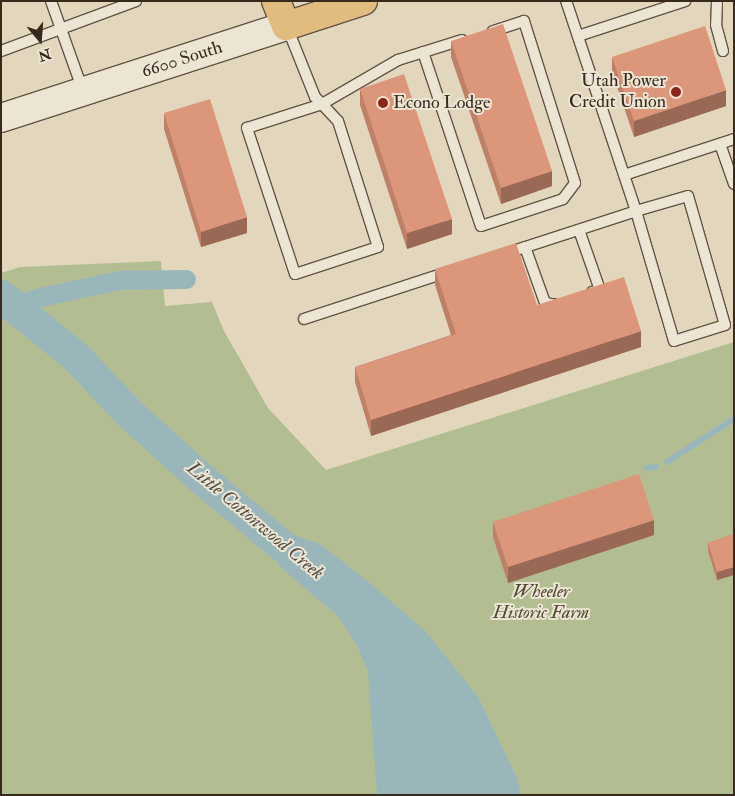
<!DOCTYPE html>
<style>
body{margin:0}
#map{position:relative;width:735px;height:796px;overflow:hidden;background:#e2d7bc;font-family:"IM FELL Double Pica",serif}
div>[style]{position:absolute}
.green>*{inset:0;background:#b2be92}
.water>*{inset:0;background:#99b7bb}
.stream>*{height:5.5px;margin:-2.75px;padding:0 2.75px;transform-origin:2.75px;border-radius:2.75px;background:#99b7bb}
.canal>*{height:19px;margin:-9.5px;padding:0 9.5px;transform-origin:9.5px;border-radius:9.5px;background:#99b7bb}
.river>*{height:32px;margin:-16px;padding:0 16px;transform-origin:16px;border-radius:16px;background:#99b7bb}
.roads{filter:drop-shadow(1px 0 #625545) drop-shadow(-1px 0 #625545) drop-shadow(0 1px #625545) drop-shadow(0 -1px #625545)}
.service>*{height:10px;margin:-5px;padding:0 5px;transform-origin:5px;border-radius:5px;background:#ece5d3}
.secondary>*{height:28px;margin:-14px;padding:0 14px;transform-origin:14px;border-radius:14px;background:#ece5d3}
.primary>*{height:28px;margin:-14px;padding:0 14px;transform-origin:14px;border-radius:14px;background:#e1bc7e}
.wall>*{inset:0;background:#bd8168}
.shaded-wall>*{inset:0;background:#9a6955}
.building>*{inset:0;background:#dc9679}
.dots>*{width:14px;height:14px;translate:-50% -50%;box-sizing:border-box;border:2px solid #ece5d3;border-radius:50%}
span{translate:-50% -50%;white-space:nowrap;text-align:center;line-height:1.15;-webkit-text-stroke:4px #ece5d3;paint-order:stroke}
.street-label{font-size:18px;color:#372a1d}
.poi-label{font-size:18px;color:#372a1d}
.right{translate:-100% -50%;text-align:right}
.left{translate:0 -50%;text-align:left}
.park-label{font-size:18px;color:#504834;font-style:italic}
.water-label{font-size:19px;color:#504d44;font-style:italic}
.frame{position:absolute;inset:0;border:2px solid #372a1d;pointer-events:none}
.north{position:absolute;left:15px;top:15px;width:50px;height:50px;-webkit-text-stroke:4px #ece5d3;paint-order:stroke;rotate:162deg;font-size:14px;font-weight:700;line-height:20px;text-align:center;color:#372a1d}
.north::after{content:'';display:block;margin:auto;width:18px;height:22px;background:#372a1d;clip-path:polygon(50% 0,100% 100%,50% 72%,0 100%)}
</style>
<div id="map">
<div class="green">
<i style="clip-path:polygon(161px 261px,165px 306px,212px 302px,224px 331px,268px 408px,326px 470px,734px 342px,734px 795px,1px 795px,1px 273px,20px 267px)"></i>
</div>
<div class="water">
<i style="clip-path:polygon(250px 520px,320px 544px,370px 583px,425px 631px,478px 697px,517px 778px,521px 795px,377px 795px,368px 672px,358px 647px,338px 616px,279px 566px)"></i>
</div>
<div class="stream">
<i style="left:667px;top:462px;width:80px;rotate:-32.7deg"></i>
<i style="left:647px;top:468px;width:9px;rotate:-6deg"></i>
</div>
<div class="canal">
<i style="left:1px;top:310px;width:41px;rotate:-18.4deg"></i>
<i style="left:40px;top:297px;width:81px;rotate:-12.1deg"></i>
<i style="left:119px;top:280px;width:67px;rotate:-0.9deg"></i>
</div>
<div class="river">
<i style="left:1px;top:296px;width:98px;rotate:39.2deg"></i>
<i style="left:77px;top:358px;width:74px;rotate:46.6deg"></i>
<i style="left:128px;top:412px;width:101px;rotate:42.2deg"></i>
<i style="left:203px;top:480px;width:107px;rotate:39.7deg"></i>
</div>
<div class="roads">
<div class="service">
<i style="left:51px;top:1px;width:96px;rotate:70.4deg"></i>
<i style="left:717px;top:1px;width:24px;rotate:92deg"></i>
<i style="left:716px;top:25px;width:27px;rotate:75deg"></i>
<i style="left:287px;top:27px;width:75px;rotate:68.2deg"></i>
<i style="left:315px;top:97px;width:10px;rotate:45deg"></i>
<i style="left:322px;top:104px;width:23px;rotate:47deg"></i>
<i style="left:338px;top:121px;width:132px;rotate:72.4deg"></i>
<i style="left:378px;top:247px;width:87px;rotate:162deg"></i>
<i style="left:295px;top:274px;width:154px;rotate:-108.2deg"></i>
<i style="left:247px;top:128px;width:79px;rotate:-17.7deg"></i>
<i style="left:322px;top:104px;width:88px;rotate:-30.1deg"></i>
<i style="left:398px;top:60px;width:67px;rotate:-17.4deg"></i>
<i style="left:578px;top:36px;width:113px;rotate:-18.1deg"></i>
<i style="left:1px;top:51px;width:144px;rotate:-20.3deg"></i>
<i style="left:423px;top:52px;width:183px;rotate:71.6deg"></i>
<i style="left:481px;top:226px;width:86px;rotate:-18.2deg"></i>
<i style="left:563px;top:199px;width:20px;rotate:-53deg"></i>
<i style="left:575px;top:183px;width:170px;rotate:-107.5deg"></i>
<i style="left:524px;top:21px;width:33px;rotate:162deg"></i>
<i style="left:720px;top:144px;width:42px;rotate:70.7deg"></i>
<i style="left:624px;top:175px;width:116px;rotate:-18.1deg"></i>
<i style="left:688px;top:196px;width:134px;rotate:74deg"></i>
<i style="left:725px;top:325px;width:53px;rotate:162.6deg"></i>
<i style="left:674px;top:341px;width:135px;rotate:-106.3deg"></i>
<i style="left:636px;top:211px;width:54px;rotate:-16.1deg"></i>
<i style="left:579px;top:230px;width:64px;rotate:70.7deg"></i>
<i style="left:600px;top:290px;width:8px;rotate:166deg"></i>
<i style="left:525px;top:247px;width:59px;rotate:70.3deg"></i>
<i style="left:545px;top:303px;width:12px;rotate:9deg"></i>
<i style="left:507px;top:253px;width:136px;rotate:-18deg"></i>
<i style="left:636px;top:211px;width:221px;rotate:-108.4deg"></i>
<i style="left:304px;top:319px;width:151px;rotate:-18.1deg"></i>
</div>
<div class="secondary">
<i style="left:1px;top:118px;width:299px;rotate:-17.9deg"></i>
</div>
<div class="primary">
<i style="left:276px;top:1px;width:27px;rotate:68deg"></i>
<i style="left:286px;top:26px;width:81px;rotate:-18deg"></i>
</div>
</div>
<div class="wall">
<i style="clip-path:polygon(451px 41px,552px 186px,501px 204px,451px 57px)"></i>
<i style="clip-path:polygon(612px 57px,726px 106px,634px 137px,612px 72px)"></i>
<i style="clip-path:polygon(360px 89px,452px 234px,407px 249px,360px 105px)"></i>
<i style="clip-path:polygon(164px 113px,247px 233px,201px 247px,164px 129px)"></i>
<i style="clip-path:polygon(435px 269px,537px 305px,641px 347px,371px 436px,355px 382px,355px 367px,451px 335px,435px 285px)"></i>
<i style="clip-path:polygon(493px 522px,654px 535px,508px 583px,493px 537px)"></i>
<i style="clip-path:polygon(734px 534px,734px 575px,717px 580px,708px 551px,708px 543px)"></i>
</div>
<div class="shaded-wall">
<i style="clip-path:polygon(726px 90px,726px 106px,634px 137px,634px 121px)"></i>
<i style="clip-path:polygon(552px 171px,552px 186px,501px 204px,501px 188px)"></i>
<i style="clip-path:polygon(247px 217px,247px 233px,201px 247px,201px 232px)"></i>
<i style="clip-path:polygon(452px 219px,452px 234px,407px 249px,407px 233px)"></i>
<i style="clip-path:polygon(641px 331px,641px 347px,371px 436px,371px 420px)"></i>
<i style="clip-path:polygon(654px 520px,654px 535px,508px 583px,508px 567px)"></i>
<i style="clip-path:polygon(734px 567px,734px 575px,717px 580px,717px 572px)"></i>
</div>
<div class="building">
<i style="clip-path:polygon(503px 24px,552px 171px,501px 188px,451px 41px)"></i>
<i style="clip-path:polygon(705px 26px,726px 90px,634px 121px,612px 57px)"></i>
<i style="clip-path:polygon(404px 74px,452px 219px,407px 233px,360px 89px)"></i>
<i style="clip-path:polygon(210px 99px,247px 217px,201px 232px,164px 113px)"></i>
<i style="clip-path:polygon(516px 243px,537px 305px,624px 277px,641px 331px,371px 420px,355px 367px,456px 334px,435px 269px)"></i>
<i style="clip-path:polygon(639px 474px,654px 520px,508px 567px,493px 522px)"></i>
<i style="clip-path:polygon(734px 534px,734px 567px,717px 572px,708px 543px)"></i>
</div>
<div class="dots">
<i style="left:676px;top:92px;background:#8f2418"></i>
<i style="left:383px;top:103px;background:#8f2418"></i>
</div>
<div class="street-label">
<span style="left:182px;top:60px;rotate:-18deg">6600 South</span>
</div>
<div class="poi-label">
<span class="right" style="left:666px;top:92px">Utah Power<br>Credit Union</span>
<span class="left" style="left:393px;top:103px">Econo Lodge</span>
</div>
<div class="park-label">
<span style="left:541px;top:603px">Wheeler<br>Historic Farm</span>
</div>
<div class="water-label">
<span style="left:255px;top:521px;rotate:40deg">Little Cottonwood Creek</span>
</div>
<div class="frame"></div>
<div class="north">N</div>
</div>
